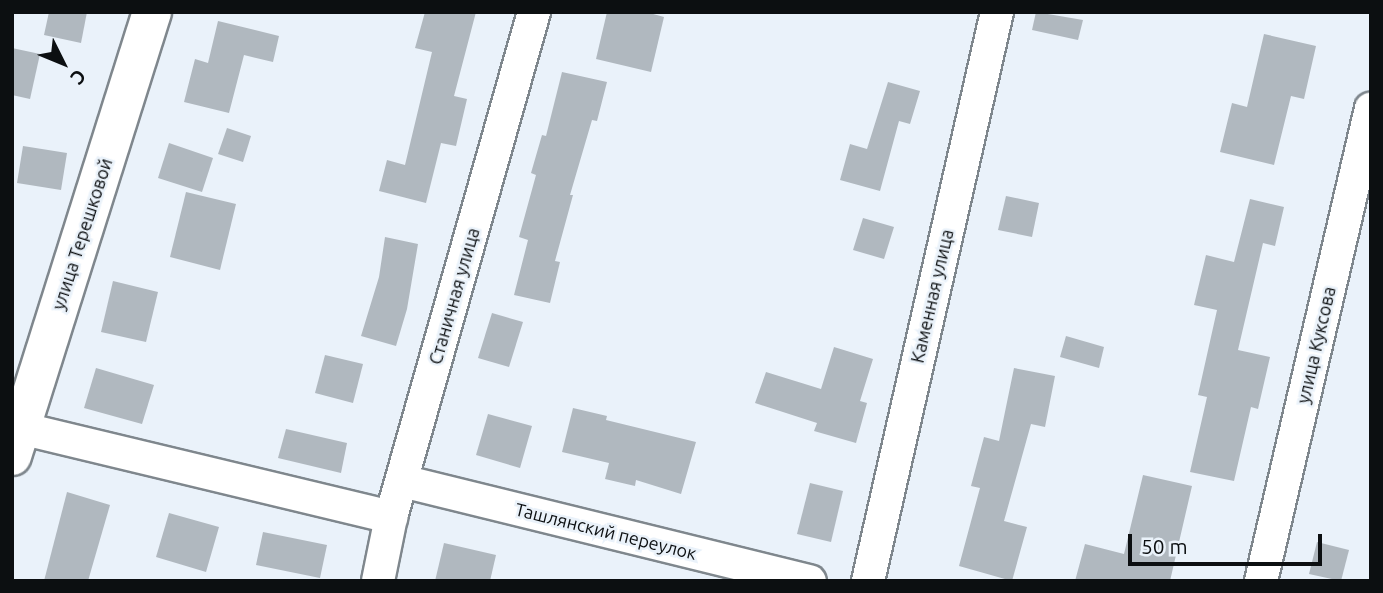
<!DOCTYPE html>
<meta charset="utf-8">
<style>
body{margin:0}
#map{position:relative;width:1383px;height:593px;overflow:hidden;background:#eaf2fa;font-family:Ubuntu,sans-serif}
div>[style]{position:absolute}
.building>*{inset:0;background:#b0b8bf}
.roads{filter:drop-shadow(2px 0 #7f878d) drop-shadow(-2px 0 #7f878d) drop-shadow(0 2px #7f878d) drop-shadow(0 -2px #7f878d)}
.street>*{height:32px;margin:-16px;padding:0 16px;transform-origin:16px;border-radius:16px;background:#fff}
.secondary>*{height:38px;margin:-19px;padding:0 19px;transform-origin:19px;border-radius:19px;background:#fff}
span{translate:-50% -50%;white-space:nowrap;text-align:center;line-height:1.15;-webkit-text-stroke:5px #eaf2fa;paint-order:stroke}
.street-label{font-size:18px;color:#0c0f11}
.frame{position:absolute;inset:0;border:14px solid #0c0f11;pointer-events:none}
.north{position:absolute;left:28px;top:28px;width:70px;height:70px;-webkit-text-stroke:5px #eaf2fa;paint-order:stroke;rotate:133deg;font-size:19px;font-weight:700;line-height:28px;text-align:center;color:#0c0f11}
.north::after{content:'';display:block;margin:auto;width:24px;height:32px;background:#0c0f11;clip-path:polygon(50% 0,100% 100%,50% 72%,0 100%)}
.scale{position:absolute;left:1128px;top:534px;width:194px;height:32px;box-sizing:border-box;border:4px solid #0c0f11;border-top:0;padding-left:9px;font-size:21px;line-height:24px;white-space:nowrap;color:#0c0f11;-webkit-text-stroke:5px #eaf2fa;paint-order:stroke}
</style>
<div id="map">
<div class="building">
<i style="clip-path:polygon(49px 12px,87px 12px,81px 43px,44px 35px)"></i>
<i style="clip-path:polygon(425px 12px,476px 12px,454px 96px,467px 99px,456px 146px,441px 143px,426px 203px,379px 191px,387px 160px,405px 165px,432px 52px,415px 48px)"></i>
<i style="clip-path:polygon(607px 12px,646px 12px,664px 17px,651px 72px,596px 59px)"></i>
<i style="clip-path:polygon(1036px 12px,1083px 20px,1078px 40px,1032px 30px)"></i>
<i style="clip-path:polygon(218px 21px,279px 36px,273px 62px,244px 55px,229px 113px,184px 102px,195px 59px,208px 63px)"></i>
<i style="clip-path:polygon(1264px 34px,1316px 46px,1304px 99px,1291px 96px,1274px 165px,1220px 152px,1232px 103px,1247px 107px)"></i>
<i style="clip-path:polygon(12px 48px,40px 54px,30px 99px,12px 95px)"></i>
<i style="clip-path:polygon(562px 72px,607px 82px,597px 121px,592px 120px,570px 195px,573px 195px,555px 261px,560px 262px,550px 303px,514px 295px,528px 240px,519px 237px,536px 175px,531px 173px,542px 135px,546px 136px)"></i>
<i style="clip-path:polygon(888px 82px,920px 91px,910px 124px,899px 121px,880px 191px,840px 180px,850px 144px,867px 149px)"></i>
<i style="clip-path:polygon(227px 128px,251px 136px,243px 162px,218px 154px)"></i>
<i style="clip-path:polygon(169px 143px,213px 158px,202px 192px,158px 178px)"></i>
<i style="clip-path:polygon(23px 146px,67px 153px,61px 190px,17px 183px)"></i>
<i style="clip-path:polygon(186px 192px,236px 204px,220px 270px,170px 257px)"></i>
<i style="clip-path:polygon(1006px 196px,1039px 203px,1032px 237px,998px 230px)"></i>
<i style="clip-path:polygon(1250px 199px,1284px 207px,1275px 246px,1263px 243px,1238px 350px,1270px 357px,1258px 409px,1251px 407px,1234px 481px,1190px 472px,1207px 397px,1198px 395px,1217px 310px,1194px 305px,1206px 255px,1234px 262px)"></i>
<i style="clip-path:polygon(863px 218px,894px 227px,884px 259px,853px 250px)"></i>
<i style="clip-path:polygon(385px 237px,418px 244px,407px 309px,396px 346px,361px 336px,379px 277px)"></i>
<i style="clip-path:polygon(113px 281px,158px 292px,146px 342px,101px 332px)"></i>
<i style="clip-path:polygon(492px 313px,523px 322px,509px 367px,478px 358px)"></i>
<i style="clip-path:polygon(1066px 336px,1104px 347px,1099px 368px,1060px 357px)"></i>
<i style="clip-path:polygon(834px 347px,873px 359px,860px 401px,867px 403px,856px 443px,814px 431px,817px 423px,755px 403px,766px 372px,821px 389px)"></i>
<i style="clip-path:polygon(325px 355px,363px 364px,353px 403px,315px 393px)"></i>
<i style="clip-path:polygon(96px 368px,154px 385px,142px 424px,84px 408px)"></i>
<i style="clip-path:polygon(1014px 368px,1055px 376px,1045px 427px,1031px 424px,1004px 521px,1027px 527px,1012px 581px,959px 566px,980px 488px,971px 486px,984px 437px,999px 441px)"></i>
<i style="clip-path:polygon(573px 408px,607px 416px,606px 420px,696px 442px,681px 494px,636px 480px,635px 486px,605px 479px,609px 463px,562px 452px)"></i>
<i style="clip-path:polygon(488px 414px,532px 426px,520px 468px,476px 455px)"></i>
<i style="clip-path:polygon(286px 429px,347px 443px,341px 473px,278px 458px)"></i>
<i style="clip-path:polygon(1143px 475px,1192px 486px,1170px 581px,1075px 581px,1085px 544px,1124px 554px)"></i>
<i style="clip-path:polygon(810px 483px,843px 491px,831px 542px,797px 534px)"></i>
<i style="clip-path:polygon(67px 492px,110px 505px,88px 581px,44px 581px)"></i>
<i style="clip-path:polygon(169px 513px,219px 527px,206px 572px,156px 557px)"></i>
<i style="clip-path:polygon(263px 532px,327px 545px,320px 578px,256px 565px)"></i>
<i style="clip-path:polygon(1317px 542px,1349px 550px,1341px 581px,1309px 574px)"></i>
<i style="clip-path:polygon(444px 543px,496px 555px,490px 581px,435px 581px)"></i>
</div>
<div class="roads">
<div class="street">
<i style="left:20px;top:428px;width:382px;rotate:13.5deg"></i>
<i style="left:402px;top:481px;width:420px;rotate:13.8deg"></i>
<i style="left:378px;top:581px;width:65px;rotate:-78.5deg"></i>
<i style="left:391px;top:517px;width:525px;rotate:-74.19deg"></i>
<i style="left:868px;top:581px;width:583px;rotate:-77.23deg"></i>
<i style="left:1261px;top:581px;width:485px;rotate:-76.9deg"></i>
</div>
<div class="secondary">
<i style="left:12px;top:456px;width:466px;rotate:-72.5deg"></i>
</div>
</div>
<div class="street-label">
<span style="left:82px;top:234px;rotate:-72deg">улица Терешковой</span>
<span style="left:454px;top:296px;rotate:-74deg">Станичная улица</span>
<span style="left:932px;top:296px;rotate:-77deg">Каменная улица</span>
<span style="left:1316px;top:345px;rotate:-77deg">улица Куксова</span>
<span style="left:606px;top:531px;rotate:14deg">Ташлянский переулок</span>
</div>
<div class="frame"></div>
<div class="north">С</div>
<div class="scale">50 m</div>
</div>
